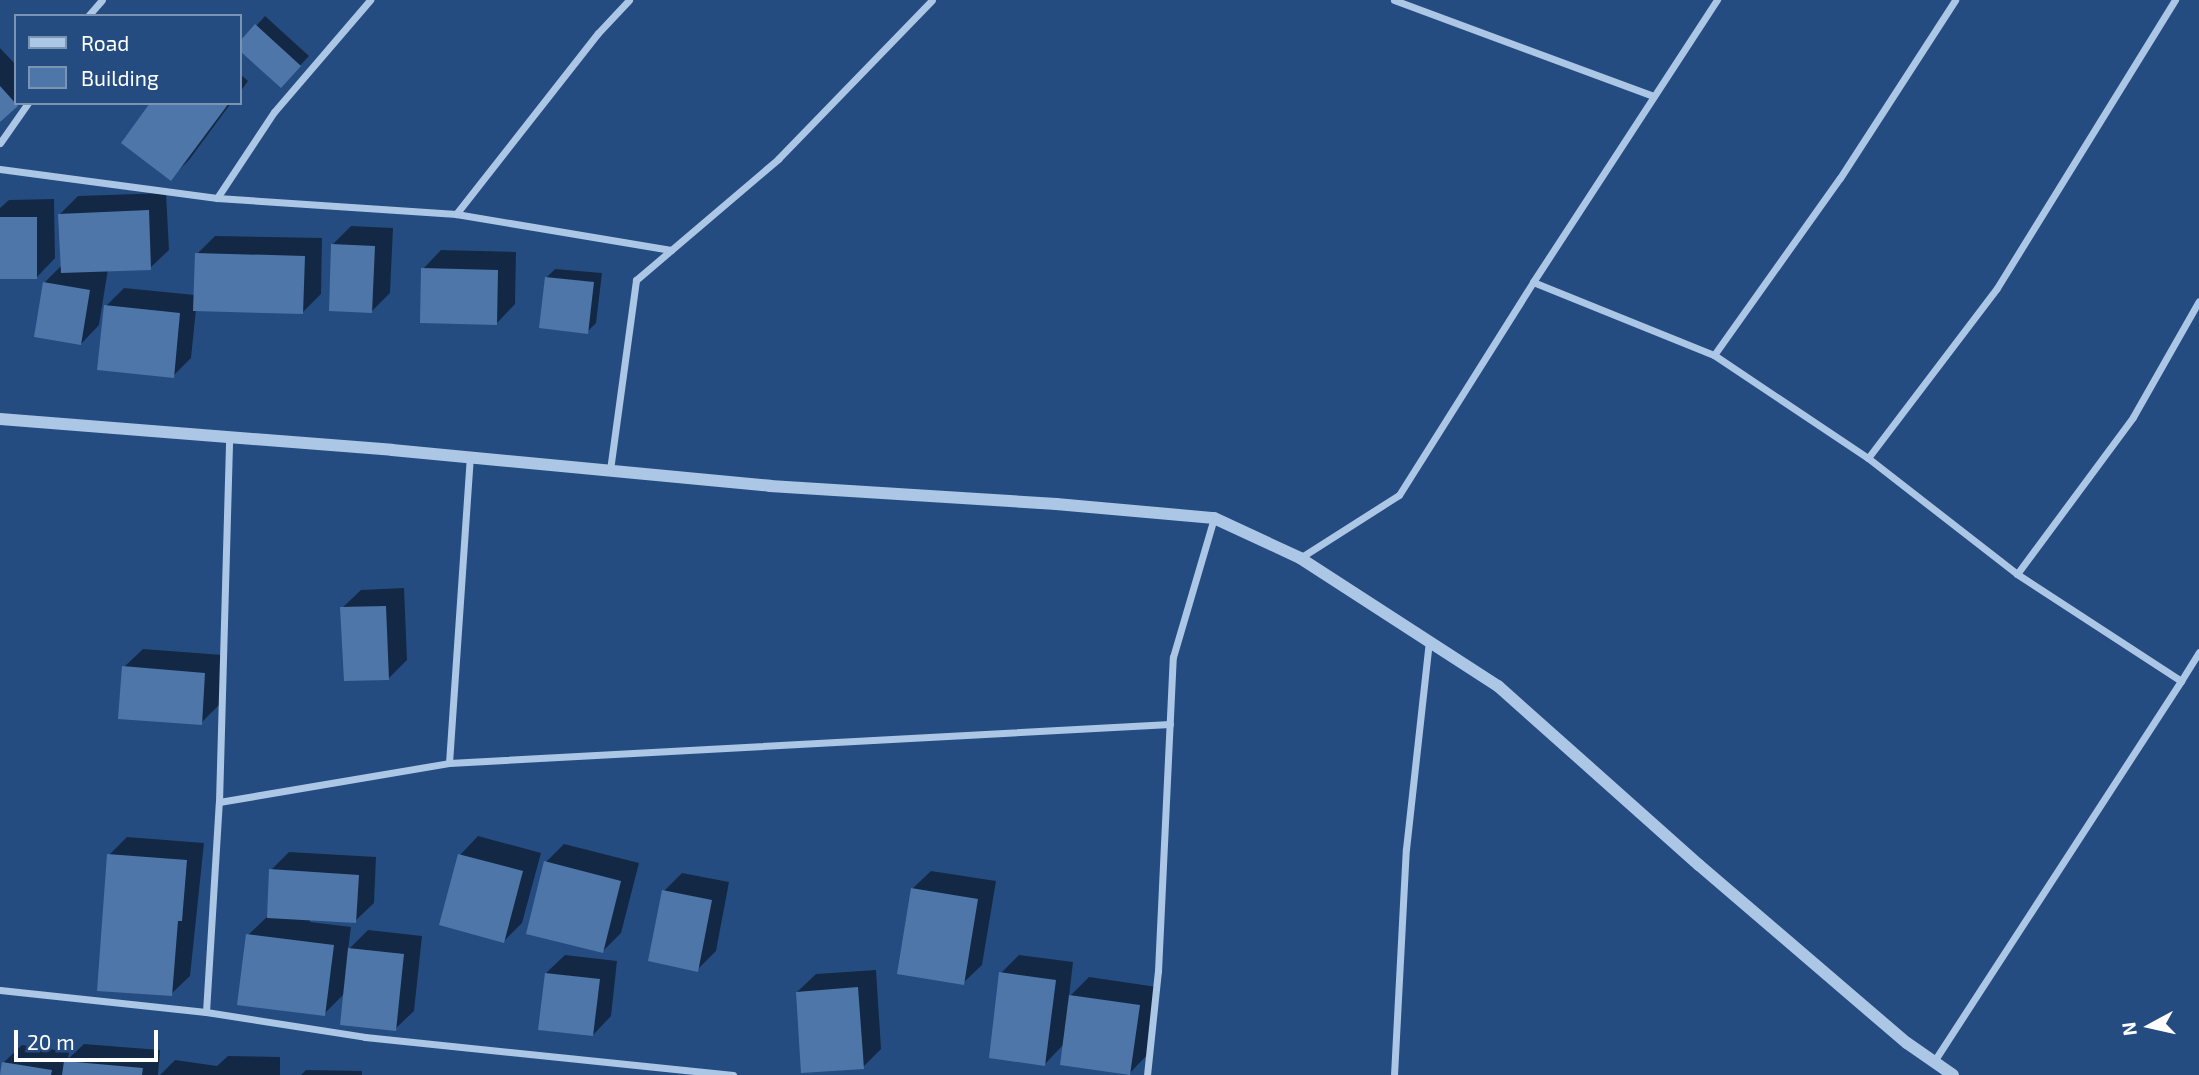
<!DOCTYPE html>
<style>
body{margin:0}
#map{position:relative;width:2199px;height:1075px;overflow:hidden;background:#254c80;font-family:"Exo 2",sans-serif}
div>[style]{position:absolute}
.shadow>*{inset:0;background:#0007}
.building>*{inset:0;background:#4e76a9}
.minor>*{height:7px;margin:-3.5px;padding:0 3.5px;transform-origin:3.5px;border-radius:3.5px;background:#acc6e6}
.tertiary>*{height:12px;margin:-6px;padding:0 6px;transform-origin:6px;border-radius:6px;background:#acc6e6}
span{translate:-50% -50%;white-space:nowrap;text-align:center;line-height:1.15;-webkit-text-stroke:5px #254c80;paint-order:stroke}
.legend{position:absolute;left:14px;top:14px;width:228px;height:91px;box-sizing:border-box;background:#254c80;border:2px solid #7c94b3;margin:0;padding:9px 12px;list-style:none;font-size:21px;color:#fff}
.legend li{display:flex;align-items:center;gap:14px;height:35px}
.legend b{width:35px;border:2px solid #7c94b3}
.north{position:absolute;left:2115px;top:991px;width:70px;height:70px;-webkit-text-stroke:5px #254c80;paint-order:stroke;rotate:262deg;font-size:19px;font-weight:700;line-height:28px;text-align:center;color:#fff}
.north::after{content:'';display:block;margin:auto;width:24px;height:32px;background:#fff;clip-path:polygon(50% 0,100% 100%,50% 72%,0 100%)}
.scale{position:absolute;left:14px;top:1030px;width:144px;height:32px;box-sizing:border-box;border:4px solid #fff;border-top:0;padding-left:9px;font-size:21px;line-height:24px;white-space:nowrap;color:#fff;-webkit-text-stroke:5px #254c80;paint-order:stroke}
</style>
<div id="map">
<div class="shadow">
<i style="clip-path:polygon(265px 16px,309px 56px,281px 86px,240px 49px,240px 44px)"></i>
<i style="clip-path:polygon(0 48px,16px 65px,18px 103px,0 120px)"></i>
<i style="clip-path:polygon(240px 74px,248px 81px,240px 92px)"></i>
<i style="clip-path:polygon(152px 103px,231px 103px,189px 160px,171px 178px)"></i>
<i style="clip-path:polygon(166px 193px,169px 250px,150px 268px,108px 269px,99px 325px,81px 344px,44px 283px,62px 265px,60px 214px,78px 196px)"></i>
<i style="clip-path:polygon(54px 199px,55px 258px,37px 277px,0 277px,0 208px,9px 200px)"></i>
<i style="clip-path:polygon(351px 226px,393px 228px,390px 293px,372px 311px,333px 244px)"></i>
<i style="clip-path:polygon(215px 236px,322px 238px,321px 294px,303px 312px,196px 309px,191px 358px,173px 376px,106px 306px,124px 288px,195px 295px,197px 254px)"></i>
<i style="clip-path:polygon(441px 250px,516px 252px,515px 304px,497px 323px,423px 269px)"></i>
<i style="clip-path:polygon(555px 269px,602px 273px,596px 323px,587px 332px,546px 278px)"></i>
<i style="clip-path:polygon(404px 588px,407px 660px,389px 678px,342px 608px,361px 590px)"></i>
<i style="clip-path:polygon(143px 649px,223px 655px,219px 705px,201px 723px,124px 667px)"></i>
<i style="clip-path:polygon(478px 836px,541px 853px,522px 923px,504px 941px,460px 855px)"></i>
<i style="clip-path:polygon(127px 837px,204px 843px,190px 976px,171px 994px,109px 855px)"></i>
<i style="clip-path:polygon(564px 844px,639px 863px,621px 933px,603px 951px,546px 862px)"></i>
<i style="clip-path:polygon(289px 852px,376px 857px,374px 903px,355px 921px,310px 919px,310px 922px,351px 927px,348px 950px,368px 930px,422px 936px,414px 1011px,395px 1029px,345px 993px,324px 1014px,248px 935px,268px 916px,271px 870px)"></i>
<i style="clip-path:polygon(931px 871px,996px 881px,982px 965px,963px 983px,912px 889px)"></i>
<i style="clip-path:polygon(682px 873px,729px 882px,716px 951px,697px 970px,664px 891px)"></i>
<i style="clip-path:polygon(565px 955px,617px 961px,611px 1016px,593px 1035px,546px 973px)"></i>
<i style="clip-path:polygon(1019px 955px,1073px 962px,1069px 997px,1089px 977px,1157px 987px,1147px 1055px,1129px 1074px,1064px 1044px,1045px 1064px,1001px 973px)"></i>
<i style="clip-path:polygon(876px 970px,881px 1049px,863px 1067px,797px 992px,816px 974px)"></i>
<i style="clip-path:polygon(84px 1044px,160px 1050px,158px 1075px,1px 1075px,3px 1063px,22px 1045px,69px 1052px,68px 1059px)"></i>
<i style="clip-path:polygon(228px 1056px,280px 1057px,280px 1075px,160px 1075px,175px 1060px,217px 1066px)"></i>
<i style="clip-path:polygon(306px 1070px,362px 1071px,362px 1075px,301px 1075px)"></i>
</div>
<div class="building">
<i style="clip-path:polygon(255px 24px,301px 66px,281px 88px,240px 51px,240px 41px)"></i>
<i style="clip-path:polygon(0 86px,18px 106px,0 122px)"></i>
<i style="clip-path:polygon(150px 103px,229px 103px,171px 181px,121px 143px)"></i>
<i style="clip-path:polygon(149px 210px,151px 270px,61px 273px,58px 214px)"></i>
<i style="clip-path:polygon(0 217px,37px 217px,37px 279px,0 279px)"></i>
<i style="clip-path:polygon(331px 244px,375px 246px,372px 313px,329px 311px)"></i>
<i style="clip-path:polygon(195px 253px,305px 256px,303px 314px,193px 311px)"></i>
<i style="clip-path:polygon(421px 268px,498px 270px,497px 325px,420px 323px)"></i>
<i style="clip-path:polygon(545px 277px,594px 282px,588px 334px,539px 328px)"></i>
<i style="clip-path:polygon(43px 282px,90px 290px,81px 345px,34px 337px)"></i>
<i style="clip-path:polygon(104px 305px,180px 313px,174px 378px,97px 370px)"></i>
<i style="clip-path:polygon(386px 606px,389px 680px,344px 681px,340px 607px)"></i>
<i style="clip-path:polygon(122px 666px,205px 673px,202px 725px,118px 719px)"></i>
<i style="clip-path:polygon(107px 854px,187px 860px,182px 921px,178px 921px,172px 996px,97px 991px)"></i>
<i style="clip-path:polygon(458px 854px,523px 871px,504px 943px,439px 925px)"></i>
<i style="clip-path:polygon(544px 861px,621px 881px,603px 953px,526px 934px)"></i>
<i style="clip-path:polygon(269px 869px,359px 875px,356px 923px,267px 918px)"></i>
<i style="clip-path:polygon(911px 888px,978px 899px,964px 985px,897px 974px)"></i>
<i style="clip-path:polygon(662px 890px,712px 900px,698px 972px,648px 961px)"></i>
<i style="clip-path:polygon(246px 934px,334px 945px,325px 1016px,237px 1005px)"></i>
<i style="clip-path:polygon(348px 948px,404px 954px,396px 1031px,340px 1025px)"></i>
<i style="clip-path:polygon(999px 972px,1056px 980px,1045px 1066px,989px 1058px)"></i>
<i style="clip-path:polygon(545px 973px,600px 979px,593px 1036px,538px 1030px)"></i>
<i style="clip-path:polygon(858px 987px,864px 1069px,801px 1073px,796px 992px)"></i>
<i style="clip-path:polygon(1069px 995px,1140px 1005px,1130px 1075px,1060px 1065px)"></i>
<i style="clip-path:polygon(64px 1061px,143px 1068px,142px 1075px,62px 1075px)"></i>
<i style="clip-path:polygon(2px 1062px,52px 1070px,51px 1075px,0 1075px)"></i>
</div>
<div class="minor">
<i style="left:629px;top:0;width:45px;rotate:133.2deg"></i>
<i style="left:598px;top:33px;width:230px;rotate:128.1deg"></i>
<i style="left:456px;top:214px;width:218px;rotate:9.5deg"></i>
<i style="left:1394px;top:0;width:277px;rotate:20.3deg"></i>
<i style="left:88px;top:16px;width:21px;rotate:-49deg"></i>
<i style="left:0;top:143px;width:49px;rotate:-55deg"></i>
<i style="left:0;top:169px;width:219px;rotate:7.6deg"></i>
<i style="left:217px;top:198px;width:240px;rotate:3.8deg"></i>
<i style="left:217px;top:198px;width:103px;rotate:-56.5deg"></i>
<i style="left:274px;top:112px;width:148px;rotate:-49.4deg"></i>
<i style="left:1533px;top:282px;width:195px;rotate:22deg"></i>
<i style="left:1714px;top:355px;width:185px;rotate:33.8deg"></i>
<i style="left:1868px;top:458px;width:189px;rotate:37.9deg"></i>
<i style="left:2017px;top:574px;width:196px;rotate:33.1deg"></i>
<i style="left:2181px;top:681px;width:454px;rotate:123deg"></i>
<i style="left:1714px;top:355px;width:217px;rotate:-54.6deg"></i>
<i style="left:1840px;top:178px;width:212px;rotate:-57.1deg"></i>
<i style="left:1868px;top:458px;width:213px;rotate:-52.8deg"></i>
<i style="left:1997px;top:288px;width:339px;rotate:-58.3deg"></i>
<i style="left:610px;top:470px;width:192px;rotate:-82.2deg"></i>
<i style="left:636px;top:280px;width:187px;rotate:-40.4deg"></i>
<i style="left:778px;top:159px;width:221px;rotate:-45.9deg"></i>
<i style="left:1300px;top:558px;width:117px;rotate:-32.5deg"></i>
<i style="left:1399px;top:495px;width:252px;rotate:-57.8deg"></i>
<i style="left:1533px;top:282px;width:337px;rotate:-56.9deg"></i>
<i style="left:2017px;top:574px;width:195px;rotate:-53.5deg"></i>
<i style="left:2133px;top:417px;width:133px;rotate:-60.4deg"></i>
<i style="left:2181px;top:681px;width:34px;rotate:-58deg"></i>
<i style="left:449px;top:763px;width:306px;rotate:-86.1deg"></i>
<i style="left:219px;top:802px;width:233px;rotate:-9.6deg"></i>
<i style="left:449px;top:763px;width:722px;rotate:-3.1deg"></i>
<i style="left:0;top:990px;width:207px;rotate:6.1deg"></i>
<i style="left:206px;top:1012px;width:161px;rotate:8.9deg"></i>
<i style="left:365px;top:1037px;width:370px;rotate:5.9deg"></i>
<i style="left:206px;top:1012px;width:210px;rotate:-86.5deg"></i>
<i style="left:219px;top:802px;width:363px;rotate:-88.4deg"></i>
<i style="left:1147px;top:1075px;width:105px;rotate:-84deg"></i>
<i style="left:1158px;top:971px;width:314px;rotate:-87.3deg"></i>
<i style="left:1173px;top:657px;width:145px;rotate:-73.6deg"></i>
<i style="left:1394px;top:1075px;width:226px;rotate:-87deg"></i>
<i style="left:1406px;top:849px;width:208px;rotate:-83.7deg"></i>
</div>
<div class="tertiary">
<i style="left:0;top:419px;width:393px;rotate:4.5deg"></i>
<i style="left:392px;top:450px;width:380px;rotate:5.4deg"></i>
<i style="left:770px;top:486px;width:287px;rotate:3.6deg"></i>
<i style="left:1056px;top:504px;width:159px;rotate:5.1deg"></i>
<i style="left:1214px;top:518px;width:95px;rotate:24.9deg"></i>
<i style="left:1300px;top:558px;width:236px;rotate:32.9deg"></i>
<i style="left:1498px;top:686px;width:269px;rotate:41.7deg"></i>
<i style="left:1699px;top:865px;width:274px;rotate:40.6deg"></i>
<i style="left:1907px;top:1043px;width:56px;rotate:34.8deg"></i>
</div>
<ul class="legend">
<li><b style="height:9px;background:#acc6e6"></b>Road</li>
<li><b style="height:19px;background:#4e76a9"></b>Building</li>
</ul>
<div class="north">N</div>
<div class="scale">20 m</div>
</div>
